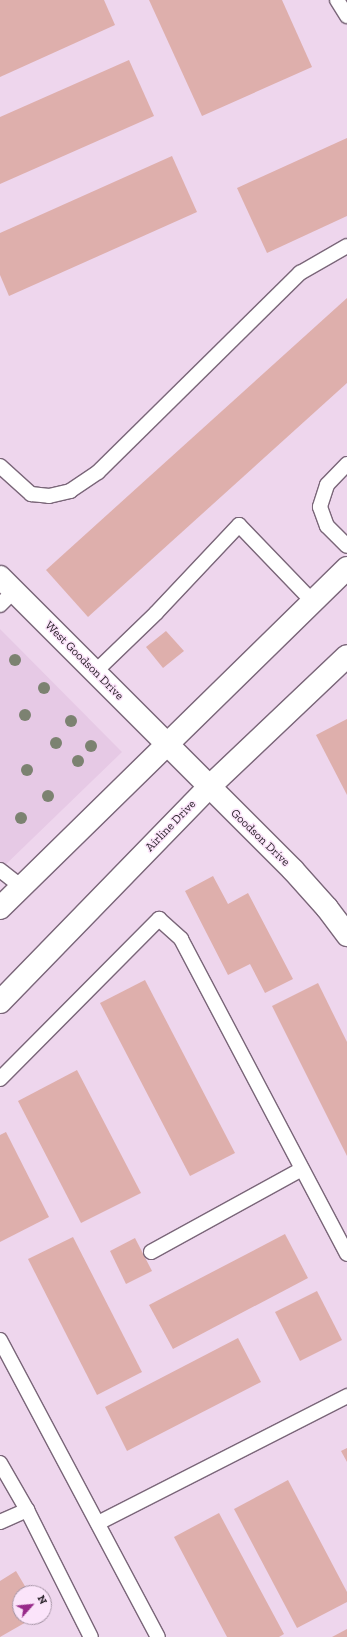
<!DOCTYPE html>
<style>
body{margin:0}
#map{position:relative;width:347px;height:1637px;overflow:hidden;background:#eed6ed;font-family:"Zilla Slab",serif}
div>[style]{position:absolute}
.built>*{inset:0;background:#e6c9e5}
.building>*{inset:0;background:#deafac}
.roads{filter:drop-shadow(1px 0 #7a6679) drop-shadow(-1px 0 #7a6679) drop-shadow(0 1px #7a6679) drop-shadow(0 -1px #7a6679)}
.service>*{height:14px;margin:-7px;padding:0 7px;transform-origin:7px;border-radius:7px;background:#fff}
.tertiary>*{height:22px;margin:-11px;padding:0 11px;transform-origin:11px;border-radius:11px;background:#fff}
.secondary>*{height:22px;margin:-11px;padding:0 11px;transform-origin:11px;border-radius:11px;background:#fff}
.trees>*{width:12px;height:12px;margin:-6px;border-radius:50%;background:#7c8271}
span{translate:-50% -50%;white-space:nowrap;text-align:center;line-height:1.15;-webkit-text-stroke:3px #fbe4fa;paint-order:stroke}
.street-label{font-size:12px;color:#251d25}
.north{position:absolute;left:12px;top:1585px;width:40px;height:40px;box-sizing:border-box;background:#fbe4fa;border:1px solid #a594a5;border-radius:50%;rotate:63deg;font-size:11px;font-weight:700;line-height:16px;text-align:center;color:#251d25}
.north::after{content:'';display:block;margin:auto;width:14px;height:18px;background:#982a8a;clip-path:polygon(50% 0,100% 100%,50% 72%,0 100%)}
</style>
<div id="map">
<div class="built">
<i style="clip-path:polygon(0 629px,122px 752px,0 870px)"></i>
</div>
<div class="building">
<i style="clip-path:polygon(0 0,104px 0,115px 25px,0 77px)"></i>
<i style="clip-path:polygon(149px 0,282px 0,312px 67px,202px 116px)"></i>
<i style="clip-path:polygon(129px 60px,154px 116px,0 184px,0 117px)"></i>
<i style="clip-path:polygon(347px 138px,347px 216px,267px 253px,237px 188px)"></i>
<i style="clip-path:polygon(172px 156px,197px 212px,9px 296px,0 275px,0 233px)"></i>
<i style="clip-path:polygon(347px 298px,347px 383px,88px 617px,46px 570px)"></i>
<i style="clip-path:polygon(166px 631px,184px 651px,163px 668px,146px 647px)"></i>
<i style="clip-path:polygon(347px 719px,347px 795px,316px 735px)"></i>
<i style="clip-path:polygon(213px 876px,228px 904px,248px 893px,293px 979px,265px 993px,250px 964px,228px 975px,185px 891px)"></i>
<i style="clip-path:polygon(145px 980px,235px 1153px,190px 1176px,100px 1003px)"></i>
<i style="clip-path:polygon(318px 983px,347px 1042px,347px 1156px,272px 1006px)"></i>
<i style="clip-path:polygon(77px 1070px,141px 1193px,81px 1223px,18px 1101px)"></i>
<i style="clip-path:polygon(6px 1132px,49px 1217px,0 1242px,0 1135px)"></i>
<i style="clip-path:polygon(285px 1234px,308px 1278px,173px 1349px,149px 1305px)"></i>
<i style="clip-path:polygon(73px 1237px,142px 1372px,97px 1395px,28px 1259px)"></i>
<i style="clip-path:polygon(135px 1238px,152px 1271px,126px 1284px,110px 1251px)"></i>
<i style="clip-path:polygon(317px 1291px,342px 1340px,300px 1361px,275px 1312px)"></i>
<i style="clip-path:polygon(238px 1338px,261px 1382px,127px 1451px,105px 1407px)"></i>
<i style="clip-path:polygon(347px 1448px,347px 1462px,341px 1451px)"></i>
<i style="clip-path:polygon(288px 1480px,347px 1592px,347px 1602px,297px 1628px,234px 1509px)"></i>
<i style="clip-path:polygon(219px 1513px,284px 1634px,279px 1637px,227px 1637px,174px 1537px)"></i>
<i style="clip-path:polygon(16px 1571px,29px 1593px,20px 1593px,20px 1617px,35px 1617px,0 1637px,0 1581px)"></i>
<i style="clip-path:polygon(347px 1629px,347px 1637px,332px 1637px)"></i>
</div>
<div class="roads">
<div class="service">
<i style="left:337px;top:0;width:19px;rotate:58deg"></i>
<i style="left:347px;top:464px;width:29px;rotate:134deg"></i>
<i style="left:327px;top:485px;width:23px;rotate:108deg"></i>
<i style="left:320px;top:507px;width:20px;rotate:70deg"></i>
<i style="left:327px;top:526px;width:28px;rotate:45deg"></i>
<i style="left:0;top:466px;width:42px;rotate:42.1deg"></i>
<i style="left:31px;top:494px;width:18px;rotate:6deg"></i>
<i style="left:49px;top:496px;width:22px;rotate:-13deg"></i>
<i style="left:70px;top:491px;width:34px;rotate:-34deg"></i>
<i style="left:98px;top:472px;width:284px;rotate:-44.6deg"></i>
<i style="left:300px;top:273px;width:54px;rotate:-29.9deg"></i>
<i style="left:0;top:605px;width:20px;rotate:-45deg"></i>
<i style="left:95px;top:672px;width:85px;rotate:-44deg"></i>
<i style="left:156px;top:613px;width:121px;rotate:-46.7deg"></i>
<i style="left:239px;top:525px;width:107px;rotate:46.1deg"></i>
<i style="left:0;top:870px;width:28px;rotate:38deg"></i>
<i style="left:0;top:1079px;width:226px;rotate:-45.2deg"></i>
<i style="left:159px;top:919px;width:30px;rotate:42deg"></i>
<i style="left:181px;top:939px;width:356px;rotate:62.2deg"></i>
<i style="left:151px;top:1252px;width:172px;rotate:-28.8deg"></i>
<i style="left:0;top:1340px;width:336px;rotate:62deg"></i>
<i style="left:0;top:1463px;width:54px;rotate:60.1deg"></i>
<i style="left:27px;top:1510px;width:142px;rotate:63.3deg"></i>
<i style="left:0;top:1522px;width:30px;rotate:-24deg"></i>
<i style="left:98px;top:1523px;width:280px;rotate:-27deg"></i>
</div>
<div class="tertiary">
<i style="left:0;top:577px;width:414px;rotate:45deg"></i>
<i style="left:293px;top:870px;width:51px;rotate:48.2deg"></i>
<i style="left:327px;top:908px;width:34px;rotate:53deg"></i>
</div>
<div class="secondary">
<i style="left:0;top:908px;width:486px;rotate:-44.4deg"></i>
<i style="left:0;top:1002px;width:300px;rotate:-45.8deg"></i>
<i style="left:209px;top:787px;width:190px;rotate:-43.5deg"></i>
</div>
</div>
<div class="trees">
<i style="left:15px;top:660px"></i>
<i style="left:44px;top:688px"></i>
<i style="left:25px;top:715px"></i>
<i style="left:71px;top:721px"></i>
<i style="left:56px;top:743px"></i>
<i style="left:91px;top:746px"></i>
<i style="left:78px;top:761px"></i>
<i style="left:27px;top:770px"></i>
<i style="left:48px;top:796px"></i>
<i style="left:21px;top:818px"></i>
</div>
<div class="street-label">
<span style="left:84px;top:661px;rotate:45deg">West Goodson Drive</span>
<span style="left:171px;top:826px;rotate:-46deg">Airline Drive</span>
<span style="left:260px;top:838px;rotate:44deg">Goodson Drive</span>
</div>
<div class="north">N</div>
</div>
